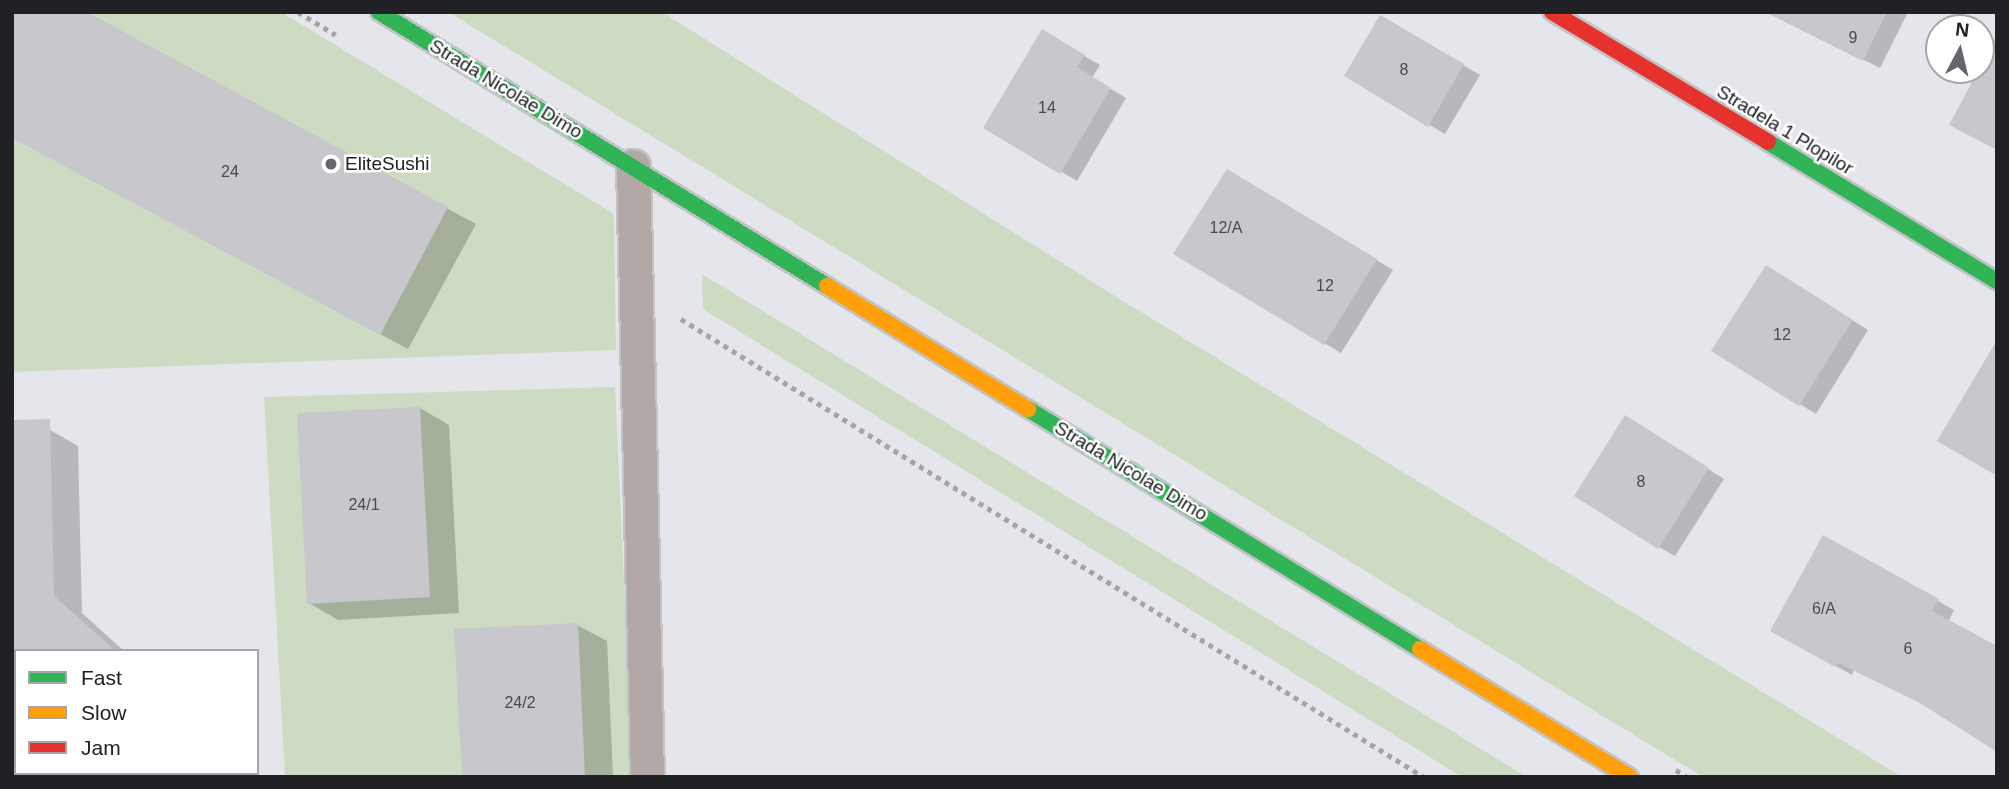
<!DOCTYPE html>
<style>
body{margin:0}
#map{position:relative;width:2009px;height:789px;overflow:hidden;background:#e5e6ec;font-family:Arial,sans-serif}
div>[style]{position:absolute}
.green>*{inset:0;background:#cedbc3}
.shadow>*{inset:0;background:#0003}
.building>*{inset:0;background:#c7c7cc}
.path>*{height:4.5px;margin-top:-2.25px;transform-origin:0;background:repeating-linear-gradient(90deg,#a9a4a3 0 5px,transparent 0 10px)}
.roads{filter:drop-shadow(2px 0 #c2c3c7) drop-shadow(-2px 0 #c2c3c7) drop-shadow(0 2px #c2c3c7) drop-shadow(0 -2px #c2c3c7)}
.lane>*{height:33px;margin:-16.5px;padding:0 16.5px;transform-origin:16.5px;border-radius:16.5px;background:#b2a9a6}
.fast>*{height:16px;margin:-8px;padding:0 8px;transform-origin:8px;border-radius:8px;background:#30b455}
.slow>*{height:16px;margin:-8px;padding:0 8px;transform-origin:8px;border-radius:8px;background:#ff9f0a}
.jam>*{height:16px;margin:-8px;padding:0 8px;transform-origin:8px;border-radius:8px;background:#e5322d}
.dots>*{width:19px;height:19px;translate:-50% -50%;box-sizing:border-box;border:4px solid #fff;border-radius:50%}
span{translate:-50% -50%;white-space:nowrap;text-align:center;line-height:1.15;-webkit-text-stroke:5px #fff;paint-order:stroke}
.number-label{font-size:16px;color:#4a4a4f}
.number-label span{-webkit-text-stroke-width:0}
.street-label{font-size:19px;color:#202125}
.poi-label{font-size:19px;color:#202125}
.left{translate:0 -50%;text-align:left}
.frame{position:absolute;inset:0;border:14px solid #202125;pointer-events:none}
.legend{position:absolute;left:14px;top:649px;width:245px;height:126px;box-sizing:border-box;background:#fff;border:2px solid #a6a6a8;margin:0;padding:9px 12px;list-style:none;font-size:21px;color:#202125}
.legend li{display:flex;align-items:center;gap:14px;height:35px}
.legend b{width:35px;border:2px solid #a6a6a8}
.north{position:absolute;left:1925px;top:14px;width:70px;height:70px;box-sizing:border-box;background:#fff;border:2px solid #a6a6a8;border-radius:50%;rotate:7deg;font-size:19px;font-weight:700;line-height:28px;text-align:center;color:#202125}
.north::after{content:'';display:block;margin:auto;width:24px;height:32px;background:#65666b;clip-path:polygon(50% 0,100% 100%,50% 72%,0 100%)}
</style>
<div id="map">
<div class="green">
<i style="clip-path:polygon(12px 12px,281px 12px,614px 214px,616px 350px,12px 372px)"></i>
<i style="clip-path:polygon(448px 12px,662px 12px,1123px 301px,1902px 777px,1703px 777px)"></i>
<i style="clip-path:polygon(702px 274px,1527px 777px,1462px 777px,703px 309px)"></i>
<i style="clip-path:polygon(615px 387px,633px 777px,285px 777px,264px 397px)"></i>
</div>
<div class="shadow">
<i style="clip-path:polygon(83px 12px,476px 224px,408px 349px,12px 137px)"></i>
<i style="clip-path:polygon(1768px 12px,1908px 12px,1880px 68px)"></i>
<i style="clip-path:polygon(1381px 17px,1480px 75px,1445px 134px,1346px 76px)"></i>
<i style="clip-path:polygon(1043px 32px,1100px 65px,1092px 78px,1126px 98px,1077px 181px,986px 127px)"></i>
<i style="clip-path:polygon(1342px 239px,1393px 270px,1341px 353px,1175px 254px)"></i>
<i style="clip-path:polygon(1783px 276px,1868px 330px,1816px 414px,1800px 404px)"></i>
<i style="clip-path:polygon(420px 408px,449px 425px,459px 613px,338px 620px,309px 603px)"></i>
<i style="clip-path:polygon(1642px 427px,1724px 479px,1675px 556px,1659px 547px)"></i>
<i style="clip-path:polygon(50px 430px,78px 446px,82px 613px,124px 651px,16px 651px,16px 773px,198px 773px,195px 777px,12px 777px,12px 431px)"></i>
<i style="clip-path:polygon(1824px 537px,1954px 610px,1948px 622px,1932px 708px,1854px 670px,1852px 675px,1772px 630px)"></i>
<i style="clip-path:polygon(577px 625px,607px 641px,613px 777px,463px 777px)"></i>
</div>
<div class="building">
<i style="clip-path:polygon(12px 12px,87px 12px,448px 207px,380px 335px,12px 138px)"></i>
<i style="clip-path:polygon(1765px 12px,1887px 12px,1863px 61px)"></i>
<i style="clip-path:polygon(1380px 15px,1464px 64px,1428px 127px,1344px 76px)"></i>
<i style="clip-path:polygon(1042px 29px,1085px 55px,1077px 67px,1111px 88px,1060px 174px,983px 128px)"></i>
<i style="clip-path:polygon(1997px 35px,1997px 150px,1949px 125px)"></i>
<i style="clip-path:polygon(1227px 169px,1377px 259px,1324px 345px,1173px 254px)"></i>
<i style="clip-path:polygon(1766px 265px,1853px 320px,1799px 406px,1711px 351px)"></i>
<i style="clip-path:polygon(1997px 340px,1997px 476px,1937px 441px)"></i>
<i style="clip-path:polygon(420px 407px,430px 597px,307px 604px,297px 413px)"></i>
<i style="clip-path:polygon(1625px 415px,1709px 468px,1658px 549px,1574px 496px)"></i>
<i style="clip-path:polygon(50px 419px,54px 596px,116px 651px,12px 651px,12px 420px)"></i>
<i style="clip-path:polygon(1823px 535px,1939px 599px,1932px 611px,1997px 646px,1997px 752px,1920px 703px,1838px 663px,1835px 667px,1770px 631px)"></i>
<i style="clip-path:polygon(578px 623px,585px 777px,462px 777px,454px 629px)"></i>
</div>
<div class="path">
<i style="left:298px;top:12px;width:44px;rotate:31.2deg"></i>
<i style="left:681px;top:319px;width:873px;rotate:31.65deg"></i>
<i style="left:1676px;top:770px;width:13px;rotate:32deg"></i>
</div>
<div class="roads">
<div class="lane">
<i style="left:633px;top:166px;width:611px;rotate:88.69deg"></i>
</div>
<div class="fast">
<i style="left:379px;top:12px;width:525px;rotate:31.45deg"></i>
<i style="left:1768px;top:142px;width:268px;rotate:31.3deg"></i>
<i style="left:1028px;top:409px;width:460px;rotate:31.5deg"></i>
</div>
<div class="slow">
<i style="left:827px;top:286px;width:236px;rotate:31.5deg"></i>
<i style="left:1420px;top:649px;width:246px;rotate:31.4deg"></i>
</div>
<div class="jam">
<i style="left:1552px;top:12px;width:252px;rotate:31deg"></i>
</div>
</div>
<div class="dots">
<i style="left:331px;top:164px;background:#65666b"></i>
</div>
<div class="number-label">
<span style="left:1853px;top:38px">9</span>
<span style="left:1404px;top:70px">8</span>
<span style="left:1047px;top:108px">14</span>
<span style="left:230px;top:172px">24</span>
<span style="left:1226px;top:228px">12/A</span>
<span style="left:1325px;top:286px">12</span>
<span style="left:1782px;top:335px">12</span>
<span style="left:1641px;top:482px">8</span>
<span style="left:364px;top:505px">24/1</span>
<span style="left:1824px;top:609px">6/A</span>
<span style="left:1908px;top:649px">6</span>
<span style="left:520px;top:703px">24/2</span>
</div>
<div class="street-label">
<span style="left:506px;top:89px;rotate:31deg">Strada Nicolae Dimo</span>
<span style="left:1785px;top:130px;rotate:31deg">Stradela 1 Plopilor</span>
<span style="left:1131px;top:471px;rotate:31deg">Strada Nicolae Dimo</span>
</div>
<div class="poi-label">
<span class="left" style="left:345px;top:164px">EliteSushi</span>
</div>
<div class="frame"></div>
<ul class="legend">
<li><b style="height:9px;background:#30b455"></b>Fast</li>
<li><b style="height:9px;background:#ff9f0a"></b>Slow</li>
<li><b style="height:9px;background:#e5322d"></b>Jam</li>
</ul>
<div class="north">N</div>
</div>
